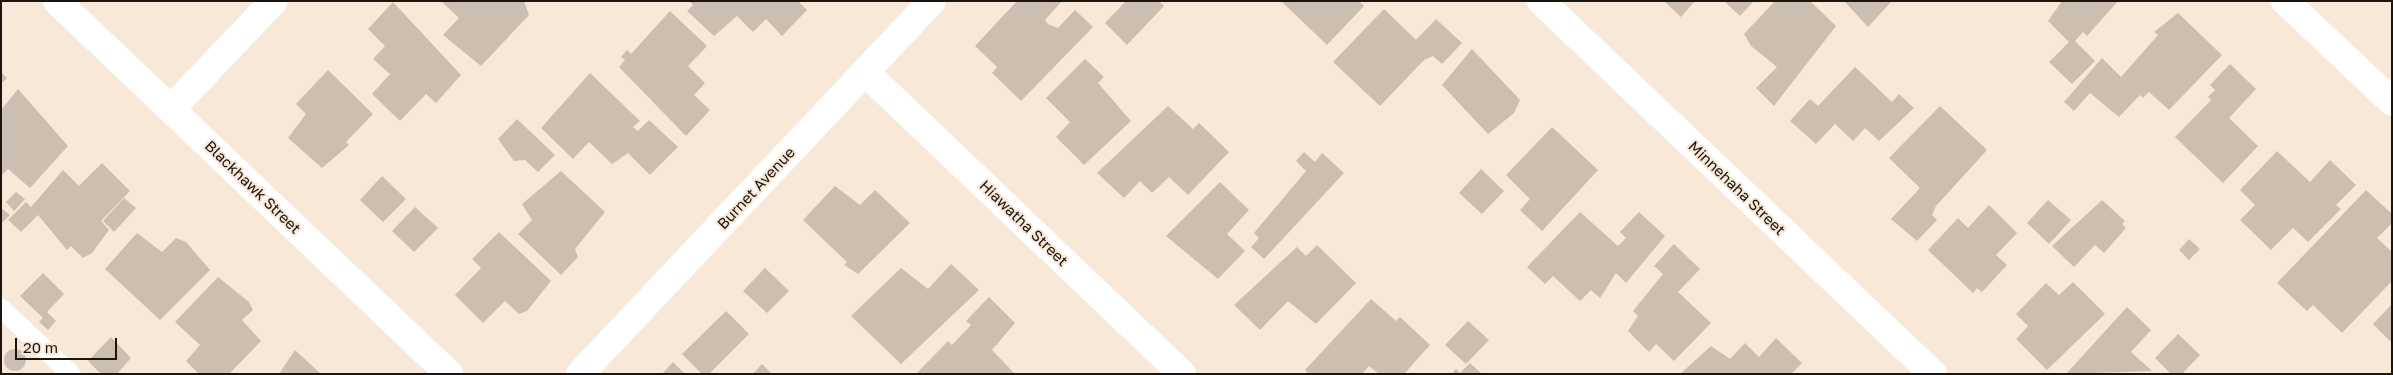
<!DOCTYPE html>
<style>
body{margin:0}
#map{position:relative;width:2393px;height:375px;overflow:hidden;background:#f7e8d7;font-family:"Golos Text",sans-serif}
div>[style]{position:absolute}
.building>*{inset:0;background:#cdbfaf}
.round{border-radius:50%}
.service>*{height:19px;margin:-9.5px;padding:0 9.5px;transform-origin:9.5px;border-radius:9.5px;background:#fff}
.minor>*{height:28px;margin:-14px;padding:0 14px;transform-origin:14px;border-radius:14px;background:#fff}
.tertiary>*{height:28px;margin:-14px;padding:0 14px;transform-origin:14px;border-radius:14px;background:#fff}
span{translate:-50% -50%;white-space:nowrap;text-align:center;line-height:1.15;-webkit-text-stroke:4px #f7e8d7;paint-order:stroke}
.street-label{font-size:15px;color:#1a150f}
.frame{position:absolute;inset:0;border:2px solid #1a150f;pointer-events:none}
.scale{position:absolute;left:15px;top:338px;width:102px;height:22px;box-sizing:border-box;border:2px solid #1a150f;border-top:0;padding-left:6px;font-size:15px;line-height:18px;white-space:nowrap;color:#1a150f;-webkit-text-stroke:4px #f7e8d7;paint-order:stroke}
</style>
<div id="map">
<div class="building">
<i style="clip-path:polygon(441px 1px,524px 1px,529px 15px,481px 66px,443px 35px,459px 18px)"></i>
<i style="clip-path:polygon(689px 1px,798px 1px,807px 10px,782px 36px,766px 19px,753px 32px,737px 16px,714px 36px,687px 11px,693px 5px)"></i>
<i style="clip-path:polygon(1017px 1px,1062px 1px,1045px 20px,1048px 24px,1058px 28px,1075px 10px,1093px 27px,1021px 101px,992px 73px,997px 67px,975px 46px)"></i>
<i style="clip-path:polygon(1126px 1px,1159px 1px,1164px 6px,1127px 45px,1105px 23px)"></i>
<i style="clip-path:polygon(1281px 1px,1359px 1px,1364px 6px,1327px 45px)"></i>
<i style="clip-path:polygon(1664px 1px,1695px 1px,1681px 17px)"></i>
<i style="clip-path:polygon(1724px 1px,1754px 1px,1740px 16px)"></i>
<i style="clip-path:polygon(1775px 1px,1810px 1px,1836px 26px,1774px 106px,1756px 88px,1777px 67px,1751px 46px,1744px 34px)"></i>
<i style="clip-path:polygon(1844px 1px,1892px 1px,1868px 27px)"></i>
<i style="clip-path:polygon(2062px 1px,2118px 1px,2087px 36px,2083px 32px,2075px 41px,2095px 61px,2072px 84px,2049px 62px,2069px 42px,2048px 21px)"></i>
<i style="clip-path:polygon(393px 2px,461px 75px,436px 103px,426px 94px,400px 121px,372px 94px,390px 74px,373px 59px,385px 46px,368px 29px)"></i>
<i style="clip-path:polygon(1384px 9px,1416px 40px,1436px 19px,1462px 43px,1442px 64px,1433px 56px,1424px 60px,1380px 106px,1333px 62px)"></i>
<i style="clip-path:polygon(670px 11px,707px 46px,688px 66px,705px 83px,694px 95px,710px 110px,686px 136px,619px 67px,625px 60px,621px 57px,627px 50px,631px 54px)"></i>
<i style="clip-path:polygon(2178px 13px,2222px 55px,2169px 110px,2149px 92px,2143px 98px,2140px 95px,2119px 117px,2090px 93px,2074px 111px,2064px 102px,2102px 58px,2121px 77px,2158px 35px,2154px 32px)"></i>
<i style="clip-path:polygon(1472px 49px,1520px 100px,1514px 113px,1488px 134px,1442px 85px)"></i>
<i style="clip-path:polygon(1085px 59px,1104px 77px,1098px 83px,1131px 121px,1084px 165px,1056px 137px,1070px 122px,1046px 98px)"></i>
<i style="clip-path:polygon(2230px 64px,2256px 89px,2229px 118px,2258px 146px,2223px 183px,2175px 137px,2211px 100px,2208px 97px,2215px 90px,2210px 85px)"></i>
<i style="clip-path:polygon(1855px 67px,1892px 102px,1899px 94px,1914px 108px,1879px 141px,1865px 128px,1853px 141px,1835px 124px,1816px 144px,1790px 121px,1810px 99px,1818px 106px)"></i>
<i style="clip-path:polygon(328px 70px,373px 114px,346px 142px,349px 145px,322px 168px,288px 138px,306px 114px,296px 104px)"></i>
<i style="clip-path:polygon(1px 72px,7px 78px,1px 84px)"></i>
<i style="clip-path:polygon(590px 73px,640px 121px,633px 127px,638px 131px,649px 120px,678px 147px,650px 175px,628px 153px,612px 164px,589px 142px,573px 159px,541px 128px)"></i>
<i style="clip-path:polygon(18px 89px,68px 146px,30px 188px,8px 169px,1px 176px,1px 110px)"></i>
<i style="clip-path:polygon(1168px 106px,1193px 129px,1199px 123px,1229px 152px,1188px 195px,1169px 177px,1152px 193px,1140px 181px,1124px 198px,1097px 173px)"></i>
<i style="clip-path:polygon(1940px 106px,1987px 150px,1936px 206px,1932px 215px,1937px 220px,1917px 241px,1891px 219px,1920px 188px,1889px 158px)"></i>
<i style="clip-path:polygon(517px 119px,555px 155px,538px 172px,525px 160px,514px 161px,498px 139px)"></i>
<i style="clip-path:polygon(1552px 127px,1598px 170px,1542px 231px,1520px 210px,1530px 199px,1506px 175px)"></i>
<i style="clip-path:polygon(2277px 151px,2310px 182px,2330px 160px,2356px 185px,2336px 205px,2341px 209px,2308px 242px,2293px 228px,2271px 250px,2240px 220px,2255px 205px,2240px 190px)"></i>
<i style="clip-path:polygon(1304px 152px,1315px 162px,1322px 153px,1344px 173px,1264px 259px,1251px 247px,1259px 238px,1254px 233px,1306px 171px,1296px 161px)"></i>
<i style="clip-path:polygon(102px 163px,130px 191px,101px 221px,109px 230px,92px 253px,83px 258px,71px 246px,67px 250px,38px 215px,21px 232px,8px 220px,26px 202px,31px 207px,63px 170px,79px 186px)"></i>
<i style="clip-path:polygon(1481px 169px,1504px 191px,1482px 214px,1459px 193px)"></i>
<i style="clip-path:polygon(561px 171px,605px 212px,575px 249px,578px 257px,561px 275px,518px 234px,532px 220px,522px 204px)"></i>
<i style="clip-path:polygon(382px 176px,406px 199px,383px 222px,360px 200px)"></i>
<i style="clip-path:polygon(1220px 182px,1249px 210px,1227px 234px,1245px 251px,1218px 279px,1166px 236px)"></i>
<i style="clip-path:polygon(835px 186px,860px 205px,875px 190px,910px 223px,858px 274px,844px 265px,847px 262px,803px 220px)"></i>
<i style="clip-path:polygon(2366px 190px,2392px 214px,2392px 223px,2377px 238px,2392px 252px,2392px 281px,2342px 333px,2313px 305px,2307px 311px,2277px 283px)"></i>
<i style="clip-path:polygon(16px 192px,25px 199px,14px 211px,6px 202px)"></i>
<i style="clip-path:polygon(124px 198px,136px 208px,114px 232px,103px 221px)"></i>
<i style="clip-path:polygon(2048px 200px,2071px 220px,2049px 244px,2027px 223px)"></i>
<i style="clip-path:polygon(2102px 200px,2125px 221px,2122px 224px,2126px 228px,2104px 253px,2095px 245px,2074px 267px,2052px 246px)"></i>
<i style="clip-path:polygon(1989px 205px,2017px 233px,1996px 255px,2007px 265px,1982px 292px,1977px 288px,1973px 293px,1928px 250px,1958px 218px,1968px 228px)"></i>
<i style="clip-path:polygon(415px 207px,438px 228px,414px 252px,392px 231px)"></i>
<i style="clip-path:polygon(1px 208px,10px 215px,1px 224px)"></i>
<i style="clip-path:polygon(1580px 212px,1618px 246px,1626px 238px,1620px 232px,1639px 212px,1665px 236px,1626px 283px,1616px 273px,1600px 298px,1591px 290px,1580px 301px,1553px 276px,1545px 284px,1527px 267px)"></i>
<i style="clip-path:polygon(499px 232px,551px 281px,527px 311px,519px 314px,505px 301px,483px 323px,455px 295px,481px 268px,472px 259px)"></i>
<i style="clip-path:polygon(137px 233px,162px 252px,176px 238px,186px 242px,210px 270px,160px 320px,105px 269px)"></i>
<i style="clip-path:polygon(2189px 239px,2200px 249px,2189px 260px,2179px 250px)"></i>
<i style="clip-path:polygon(1674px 244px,1700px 269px,1678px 292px,1711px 323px,1674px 361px,1656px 344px,1649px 352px,1628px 331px,1638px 316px,1633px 311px,1663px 274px,1654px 266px)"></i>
<i style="clip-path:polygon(1317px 245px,1356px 283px,1316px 324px,1288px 301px,1260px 330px,1234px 305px,1297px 247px,1306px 256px)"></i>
<i style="clip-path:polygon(951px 264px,979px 290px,901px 364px,851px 316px,901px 268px,928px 289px)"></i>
<i style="clip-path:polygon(765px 268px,789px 291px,767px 313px,743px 291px)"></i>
<i style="clip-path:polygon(43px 273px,64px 294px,47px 312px,56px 321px,48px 330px,39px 322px,43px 318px,20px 296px)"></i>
<i style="clip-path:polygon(218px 277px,249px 302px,253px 310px,242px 320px,261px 341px,230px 373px,199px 374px,186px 361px,200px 345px,175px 322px)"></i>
<i style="clip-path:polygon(2073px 282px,2105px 314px,2047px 370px,2016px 339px,2028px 326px,2016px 314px,2046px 283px,2059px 295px)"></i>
<i style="clip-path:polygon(989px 297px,1015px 323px,992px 350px,1015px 374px,916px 374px,948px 341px,952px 345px,971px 325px,966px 321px)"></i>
<i style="clip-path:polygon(1371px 299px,1396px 321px,1400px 317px,1430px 345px,1404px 374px,1379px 374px,1369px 366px,1362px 374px,1309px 374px,1305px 370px)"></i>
<i style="clip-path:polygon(2392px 304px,2392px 343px,2373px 324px)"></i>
<i style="clip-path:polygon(2127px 307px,2151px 330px,2131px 352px,2152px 371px,2066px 374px)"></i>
<i style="clip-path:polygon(726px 311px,749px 334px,709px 374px,702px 374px,682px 354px)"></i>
<i style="clip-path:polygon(1468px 321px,1489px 340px,1466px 364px,1445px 345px)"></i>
<i style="clip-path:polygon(2178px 334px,2200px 355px,2182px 374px,2171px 374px,2155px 358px)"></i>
<i style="clip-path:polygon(111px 337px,131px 358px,117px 374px,101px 374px,88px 361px)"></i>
<i style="clip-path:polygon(1776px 338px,1802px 363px,1791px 374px,1680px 374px,1711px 346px,1730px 359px,1745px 343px,1759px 357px)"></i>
<i class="round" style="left:4px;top:349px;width:22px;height:22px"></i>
<i style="clip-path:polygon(295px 350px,321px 374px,279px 374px)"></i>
<i style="clip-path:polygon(673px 362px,685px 374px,662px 374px)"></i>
<i style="clip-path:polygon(1470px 363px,1482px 374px,1452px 374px,1456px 369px,1460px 373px)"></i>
<i style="clip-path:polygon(762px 364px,772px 374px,753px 374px)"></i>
</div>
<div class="service">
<i style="left:1px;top:308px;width:96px;rotate:43.3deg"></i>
</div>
<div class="minor">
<i style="left:57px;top:1px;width:541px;rotate:43.58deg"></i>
<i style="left:1541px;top:1px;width:541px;rotate:43.58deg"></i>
<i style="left:865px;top:72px;width:438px;rotate:43.6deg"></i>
<i style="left:171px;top:109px;width:149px;rotate:-46.4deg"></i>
<i style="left:580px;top:374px;width:513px;rotate:-46.66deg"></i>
</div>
<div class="tertiary">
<i style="left:2285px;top:1px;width:147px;rotate:43.3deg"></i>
</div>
<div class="street-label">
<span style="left:253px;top:187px;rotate:44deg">Blackhawk Street</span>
<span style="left:756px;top:188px;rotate:-47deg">Burnet Avenue</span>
<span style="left:1737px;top:188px;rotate:44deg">Minnehaha Street</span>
<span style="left:1024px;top:223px;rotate:44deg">Hiawatha Street</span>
</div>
<div class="frame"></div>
<div class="scale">20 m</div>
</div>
